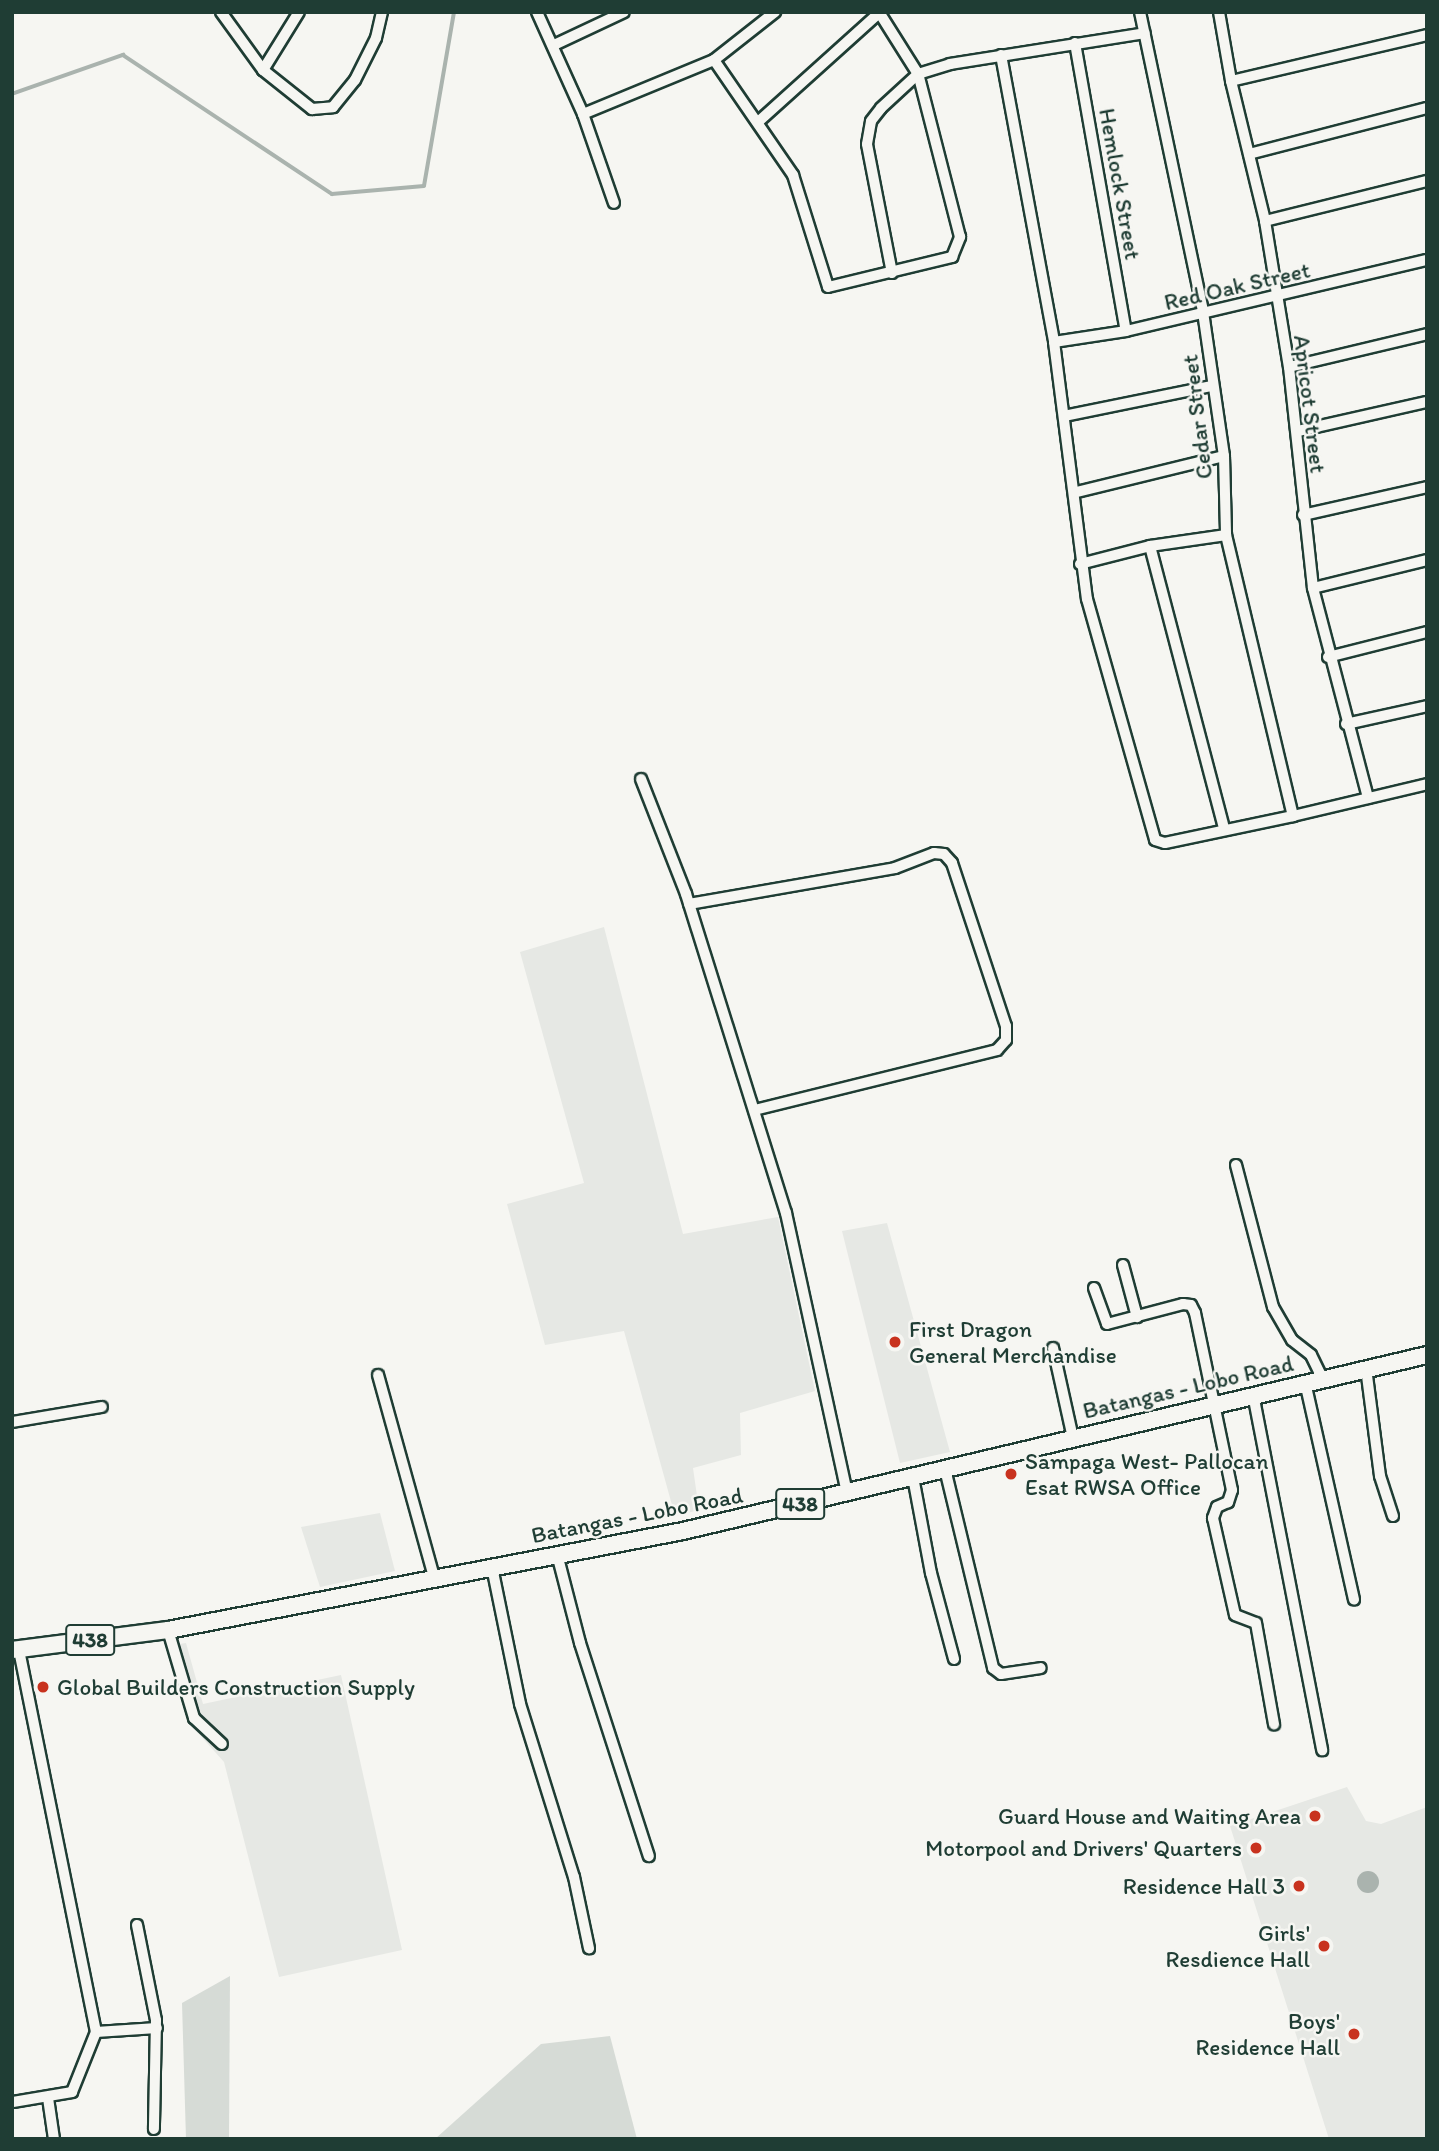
<!DOCTYPE html>
<style>
body{margin:0}
#map{position:relative;width:1439px;height:2151px;overflow:hidden;background:#f6f6f2;font-family:Itim,sans-serif}
div>[style]{position:absolute}
.built>*{inset:0;background:#e6e8e4}
.green>*{inset:0;background:#d6dbd6}
.water>*{inset:0;background:#aab3ae}
.round{border-radius:50%}
.stream>*{height:3.5px;margin:-1.75px;padding:0 1.75px;transform-origin:1.75px;border-radius:1.75px;background:#aab3ae}
.roads{filter:drop-shadow(2px 0 #1f3d34) drop-shadow(-2px 0 #1f3d34) drop-shadow(0 2px #1f3d34) drop-shadow(0 -2px #1f3d34)}
.street>*{height:10px;margin:-5px;padding:0 5px;transform-origin:5px;border-radius:5px;background:#f6f6f2}
.primary>*{height:16px;margin:-8px;padding:0 8px;transform-origin:8px;border-radius:8px;background:#f6f6f2}
.dots>*{width:19px;height:19px;translate:-50% -50%;box-sizing:border-box;border:4px solid #f6f6f2;border-radius:50%}
span{translate:-50% -50%;white-space:nowrap;text-align:center;line-height:1.15;-webkit-text-stroke:5px #f6f6f2;paint-order:stroke}
.shield-label span{padding:2px 5px;background:#f6f6f2;border:2px solid;border-radius:5px;-webkit-text-stroke-width:0}
.shield-label{font-size:21px;color:#1f3d34;font-weight:700}
.street-label{font-size:23px;color:#1f3d34}
.poi-label{font-size:23px;color:#1f3d34}
.left{translate:0 -50%;text-align:left}
.right{translate:-100% -50%;text-align:right}
.frame{position:absolute;inset:0;border:14px solid #1f3d34;pointer-events:none}
</style>
<div id="map">
<div class="built">
<i style="clip-path:polygon(604px 927px,683px 1234px,778px 1217px,815px 1391px,740px 1413px,741px 1455px,693px 1468px,699px 1510px,675px 1516px,624px 1331px,545px 1345px,507px 1204px,584px 1183px,520px 952px)"></i>
<i style="clip-path:polygon(887px 1223px,950px 1452px,900px 1463px,842px 1231px)"></i>
<i style="clip-path:polygon(380px 1513px,395px 1571px,320px 1587px,301px 1527px)"></i>
<i style="clip-path:polygon(186px 1643px,203px 1704px,341px 1675px,402px 1950px,279px 1977px,224px 1762px,189px 1723px,166px 1646px)"></i>
<i style="clip-path:polygon(1347px 1787px,1366px 1821px,1381px 1824px,1427px 1807px,1427px 2139px,1329px 2139px,1230px 1826px)"></i>
</div>
<div class="green">
<i style="clip-path:polygon(230px 1976px,229px 2139px,186px 2139px,182px 2003px)"></i>
<i style="clip-path:polygon(610px 2036px,637px 2139px,435px 2139px,541px 2044px)"></i>
</div>
<div class="water">
<i class="round" style="left:1357px;top:1871px;width:22px;height:22px"></i>
</div>
<div class="stream">
<i style="left:12px;top:94px;width:118px;rotate:-19.4deg"></i>
<i style="left:123px;top:55px;width:251px;rotate:33.6deg"></i>
<i style="left:332px;top:194px;width:92px;rotate:-5deg"></i>
<i style="left:424px;top:186px;width:177px;rotate:-80.2deg"></i>
</div>
<div class="roads">
<div class="street">
<i style="left:221px;top:12px;width:72px;rotate:54.1deg"></i>
<i style="left:263px;top:70px;width:63px;rotate:38.5deg"></i>
<i style="left:312px;top:109px;width:21px;rotate:-5deg"></i>
<i style="left:333px;top:107px;width:35px;rotate:-51deg"></i>
<i style="left:355px;top:80px;width:47px;rotate:-63.4deg"></i>
<i style="left:376px;top:38px;width:27px;rotate:-77deg"></i>
<i style="left:537px;top:12px;width:112px;rotate:65.7deg"></i>
<i style="left:583px;top:114px;width:94px;rotate:70.8deg"></i>
<i style="left:1140px;top:12px;width:307px;rotate:78.1deg"></i>
<i style="left:1203px;top:312px;width:146px;rotate:81.7deg"></i>
<i style="left:1224px;top:456px;width:79px;rotate:88.5deg"></i>
<i style="left:1226px;top:535px;width:289px;rotate:76.6deg"></i>
<i style="left:1219px;top:12px;width:70px;rotate:80.1deg"></i>
<i style="left:1231px;top:81px;width:144px;rotate:76.3deg"></i>
<i style="left:1265px;top:221px;width:148px;rotate:80.7deg"></i>
<i style="left:1289px;top:367px;width:222px;rotate:83.8deg"></i>
<i style="left:1313px;top:588px;width:217px;rotate:75.3deg"></i>
<i style="left:1075px;top:43px;width:292px;rotate:80deg"></i>
<i style="left:554px;top:45px;width:77px;rotate:-25.2deg"></i>
<i style="left:1001px;top:55px;width:292px;rotate:79.5deg"></i>
<i style="left:1054px;top:342px;width:259px;rotate:82.7deg"></i>
<i style="left:1087px;top:599px;width:250px;rotate:74.2deg"></i>
<i style="left:1155px;top:840px;width:10px;rotate:17deg"></i>
<i style="left:1165px;top:843px;width:131px;rotate:-11.9deg"></i>
<i style="left:1293px;top:816px;width:138px;rotate:-13.4deg"></i>
<i style="left:714px;top:60px;width:140px;rotate:55.5deg"></i>
<i style="left:793px;top:175px;width:117px;rotate:72.6deg"></i>
<i style="left:828px;top:287px;width:128px;rotate:-13.6deg"></i>
<i style="left:952px;top:257px;width:22px;rotate:-68deg"></i>
<i style="left:960px;top:237px;width:168px;rotate:-104.4deg"></i>
<i style="left:918px;top:74px;width:73px;rotate:-122.2deg"></i>
<i style="left:263px;top:70px;width:68px;rotate:-58.2deg"></i>
<i style="left:1231px;top:81px;width:201px;rotate:-13.2deg"></i>
<i style="left:583px;top:114px;width:142px;rotate:-22.4deg"></i>
<i style="left:714px;top:60px;width:78px;rotate:-38.2deg"></i>
<i style="left:758px;top:122px;width:164px;rotate:-42deg"></i>
<i style="left:1249px;top:154px;width:184px;rotate:-14.5deg"></i>
<i style="left:1265px;top:221px;width:167px;rotate:-13.9deg"></i>
<i style="left:892px;top:273px;width:131px;rotate:-101deg"></i>
<i style="left:867px;top:144px;width:23px;rotate:-80deg"></i>
<i style="left:871px;top:121px;width:16px;rotate:-52deg"></i>
<i style="left:881px;top:108px;width:50px;rotate:-42.6deg"></i>
<i style="left:918px;top:74px;width:34px;rotate:-17deg"></i>
<i style="left:950px;top:64px;width:197px;rotate:-9deg"></i>
<i style="left:1054px;top:342px;width:73px;rotate:-8.7deg"></i>
<i style="left:1126px;top:331px;width:309px;rotate:-13.3deg"></i>
<i style="left:1289px;top:367px;width:142px;rotate:-13.4deg"></i>
<i style="left:1064px;top:416px;width:151px;rotate:-11.5deg"></i>
<i style="left:1298px;top:431px;width:132px;rotate:-12.7deg"></i>
<i style="left:1077px;top:492px;width:151px;rotate:-13.8deg"></i>
<i style="left:1303px;top:515px;width:127px;rotate:-12.7deg"></i>
<i style="left:1150px;top:546px;width:292px;rotate:75.3deg"></i>
<i style="left:1080px;top:564px;width:72px;rotate:-14.4deg"></i>
<i style="left:1150px;top:546px;width:77px;rotate:-8.2deg"></i>
<i style="left:1313px;top:588px;width:117px;rotate:-13.8deg"></i>
<i style="left:1328px;top:657px;width:102px;rotate:-14.2deg"></i>
<i style="left:1346px;top:724px;width:83px;rotate:-12.5deg"></i>
<i style="left:641px;top:779px;width:123px;rotate:68.6deg"></i>
<i style="left:686px;top:894px;width:334px;rotate:72.6deg"></i>
<i style="left:786px;top:1213px;width:286px;rotate:77.7deg"></i>
<i style="left:689px;top:904px;width:209px;rotate:-9.9deg"></i>
<i style="left:895px;top:868px;width:42px;rotate:-21deg"></i>
<i style="left:934px;top:853px;width:10px;rotate:6deg"></i>
<i style="left:944px;top:854px;width:12px;rotate:48deg"></i>
<i style="left:952px;top:863px;width:172px;rotate:71.7deg"></i>
<i style="left:1006px;top:1026px;width:14px;rotate:90deg"></i>
<i style="left:1006px;top:1040px;width:13px;rotate:132deg"></i>
<i style="left:997px;top:1050px;width:250px;rotate:166.1deg"></i>
<i style="left:1236px;top:1165px;width:147px;rotate:75.4deg"></i>
<i style="left:1273px;top:1307px;width:38px;rotate:60deg"></i>
<i style="left:1292px;top:1340px;width:24px;rotate:38deg"></i>
<i style="left:1311px;top:1355px;width:25px;rotate:64deg"></i>
<i style="left:1123px;top:1265px;width:54px;rotate:74.9deg"></i>
<i style="left:1094px;top:1288px;width:38px;rotate:70deg"></i>
<i style="left:1107px;top:1324px;width:79px;rotate:-14.7deg"></i>
<i style="left:1183px;top:1304px;width:8px;rotate:7deg"></i>
<i style="left:1191px;top:1305px;width:9px;rotate:63deg"></i>
<i style="left:1195px;top:1313px;width:181px;rotate:78.2deg"></i>
<i style="left:1232px;top:1490px;width:13px;rotate:108deg"></i>
<i style="left:1228px;top:1502px;width:12px;rotate:156deg"></i>
<i style="left:1217px;top:1507px;width:12px;rotate:110deg"></i>
<i style="left:1213px;top:1518px;width:99px;rotate:77.2deg"></i>
<i style="left:1235px;top:1615px;width:22px;rotate:21deg"></i>
<i style="left:1256px;top:1623px;width:103px;rotate:79.9deg"></i>
<i style="left:1053px;top:1348px;width:92px;rotate:77.5deg"></i>
<i style="left:1366px;top:1368px;width:109px;rotate:82.6deg"></i>
<i style="left:1380px;top:1476px;width:42px;rotate:72deg"></i>
<i style="left:378px;top:1375px;width:213px;rotate:74.5deg"></i>
<i style="left:1305px;top:1382px;width:223px;rotate:77.3deg"></i>
<i style="left:1253px;top:1394px;width:363px;rotate:79deg"></i>
<i style="left:12px;top:1422px;width:91px;rotate:-9.5deg"></i>
<i style="left:945px;top:1469px;width:205px;rotate:76.4deg"></i>
<i style="left:993px;top:1668px;width:10px;rotate:37deg"></i>
<i style="left:1001px;top:1674px;width:40px;rotate:-8.5deg"></i>
<i style="left:913px;top:1477px;width:98px;rotate:79.4deg"></i>
<i style="left:931px;top:1573px;width:89px;rotate:75deg"></i>
<i style="left:557px;top:1554px;width:92px;rotate:75.5deg"></i>
<i style="left:580px;top:1643px;width:224px;rotate:72.1deg"></i>
<i style="left:492px;top:1567px;width:140px;rotate:78.4deg"></i>
<i style="left:520px;top:1704px;width:181px;rotate:72.7deg"></i>
<i style="left:574px;top:1877px;width:73px;rotate:78.1deg"></i>
<i style="left:168px;top:1630px;width:92px;rotate:73.5deg"></i>
<i style="left:194px;top:1718px;width:38px;rotate:43deg"></i>
<i style="left:137px;top:1925px;width:97px;rotate:78.7deg"></i>
<i style="left:156px;top:2020px;width:109px;rotate:91.1deg"></i>
<i style="left:96px;top:2032px;width:61px;rotate:-3.8deg"></i>
<i style="left:48px;top:2098px;width:41px;rotate:81.7deg"></i>
<i style="left:13px;top:2102px;width:60px;rotate:-9.6deg"></i>
<i style="left:72px;top:2092px;width:65px;rotate:-68.2deg"></i>
<i style="left:96px;top:2032px;width:391px;rotate:-101.4deg"></i>
</div>
<div class="primary">
<i style="left:12px;top:1650px;width:157px;rotate:-7.3deg"></i>
<i style="left:168px;top:1630px;width:524px;rotate:-10.88deg"></i>
<i style="left:683px;top:1531px;width:765px;rotate:-13.31deg"></i>
</div>
</div>
<div class="dots">
<i style="left:895px;top:1342px;background:#c8321e"></i>
<i style="left:1011px;top:1474px;background:#c8321e"></i>
<i style="left:43px;top:1687px;background:#c8321e"></i>
<i style="left:1315px;top:1816px;background:#c8321e"></i>
<i style="left:1256px;top:1848px;background:#c8321e"></i>
<i style="left:1299px;top:1886px;background:#c8321e"></i>
<i style="left:1324px;top:1946px;background:#c8321e"></i>
<i style="left:1354px;top:2034px;background:#c8321e"></i>
</div>
<div class="shield-label">
<span style="left:800px;top:1504px">438</span>
<span style="left:90px;top:1640px">438</span>
</div>
<div class="street-label">
<span style="left:1120px;top:184px;rotate:80deg">Hemlock Street</span>
<span style="left:1237px;top:286px;rotate:-13deg">Red Oak Street</span>
<span style="left:1310px;top:404px;rotate:83deg">Apricot Street</span>
<span style="left:1197px;top:417px;rotate:-97deg">Cedar Street</span>
<span style="left:1188px;top:1387px;rotate:-13deg">Batangas - Lobo Road</span>
<span style="left:637px;top:1515px;rotate:-11deg">Batangas - Lobo Road</span>
</div>
<div class="poi-label">
<span class="left" style="left:909px;top:1342px">First Dragon<br>General Merchandise</span>
<span class="left" style="left:1025px;top:1474px">Sampaga West- Pallocan<br>Esat RWSA Office</span>
<span class="left" style="left:57px;top:1687px">Global Builders Construction Supply</span>
<span class="right" style="left:1301px;top:1816px">Guard House and Waiting Area</span>
<span class="right" style="left:1242px;top:1848px">Motorpool and Drivers' Quarters</span>
<span class="right" style="left:1285px;top:1886px">Residence Hall 3</span>
<span class="right" style="left:1310px;top:1946px">Girls'<br>Resdience Hall</span>
<span class="right" style="left:1340px;top:2034px">Boys'<br>Residence Hall</span>
</div>
<div class="frame"></div>
</div>
